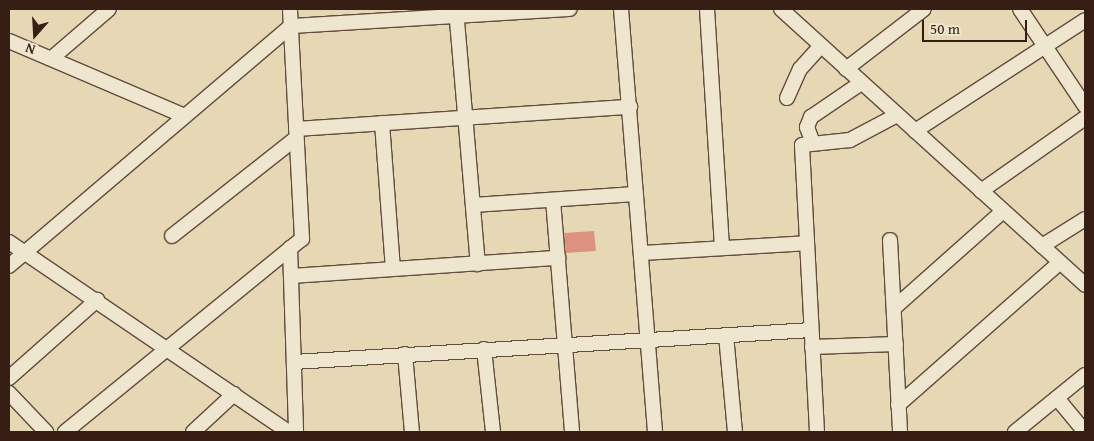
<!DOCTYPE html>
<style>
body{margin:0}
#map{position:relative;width:1094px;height:441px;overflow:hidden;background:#e7d8b5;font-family:"Gentium Book Plus",serif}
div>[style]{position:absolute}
.building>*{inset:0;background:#dc927f}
.roads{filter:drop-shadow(1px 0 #624c3c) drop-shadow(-1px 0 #624c3c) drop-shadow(0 1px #624c3c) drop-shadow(0 -1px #624c3c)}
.minor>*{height:14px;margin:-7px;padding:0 7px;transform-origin:7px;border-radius:7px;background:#efe6cf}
span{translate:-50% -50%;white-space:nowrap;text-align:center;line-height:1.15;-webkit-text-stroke:5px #efe6cf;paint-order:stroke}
.frame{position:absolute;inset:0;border:10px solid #361e14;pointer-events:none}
.north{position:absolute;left:10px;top:10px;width:50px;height:50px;-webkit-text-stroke:4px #efe6cf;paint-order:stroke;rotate:199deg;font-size:14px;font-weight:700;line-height:20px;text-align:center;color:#361e14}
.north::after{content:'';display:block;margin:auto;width:18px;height:22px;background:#361e14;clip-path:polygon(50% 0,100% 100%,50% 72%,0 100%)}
.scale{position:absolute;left:922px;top:20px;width:105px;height:22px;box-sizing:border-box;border:2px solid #361e14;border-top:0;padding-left:6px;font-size:15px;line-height:18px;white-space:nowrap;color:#361e14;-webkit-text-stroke:4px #efe6cf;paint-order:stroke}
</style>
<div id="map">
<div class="building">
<i style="clip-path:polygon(594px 231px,596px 251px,566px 253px,564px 233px)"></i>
</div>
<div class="roads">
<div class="minor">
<i style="left:456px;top:9px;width:256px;rotate:85.1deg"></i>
<i style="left:621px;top:9px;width:424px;rotate:85.4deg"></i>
<i style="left:707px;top:9px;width:238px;rotate:86.4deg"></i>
<i style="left:781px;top:9px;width:411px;rotate:42.2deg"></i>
<i style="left:1020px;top:9px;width:117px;rotate:56.2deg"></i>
<i style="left:9px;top:41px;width:191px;rotate:23.1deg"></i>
<i style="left:52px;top:58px;width:75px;rotate:-40.7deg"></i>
<i style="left:846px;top:69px;width:98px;rotate:-37.6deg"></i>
<i style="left:787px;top:98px;width:32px;rotate:-66deg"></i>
<i style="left:800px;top:69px;width:31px;rotate:-48deg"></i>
<i style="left:382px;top:123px;width:146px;rotate:85.7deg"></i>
<i style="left:296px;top:129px;width:335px;rotate:-3.8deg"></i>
<i style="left:915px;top:131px;width:203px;rotate:-33.1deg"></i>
<i style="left:813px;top:143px;width:17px;rotate:-111deg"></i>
<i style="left:807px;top:127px;width:11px;rotate:-68deg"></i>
<i style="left:811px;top:117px;width:60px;rotate:-34.2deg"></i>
<i style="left:981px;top:191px;width:127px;rotate:-35.1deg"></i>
<i style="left:553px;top:200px;width:233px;rotate:85.3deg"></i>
<i style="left:473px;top:205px;width:163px;rotate:-3.9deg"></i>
<i style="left:172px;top:236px;width:158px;rotate:-38.3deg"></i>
<i style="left:890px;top:240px;width:192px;rotate:87deg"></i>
<i style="left:9px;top:242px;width:338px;rotate:34.2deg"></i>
<i style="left:1042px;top:246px;width:51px;rotate:-32.1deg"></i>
<i style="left:290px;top:248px;width:184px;rotate:88.1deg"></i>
<i style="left:641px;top:253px;width:166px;rotate:-3.4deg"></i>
<i style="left:9px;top:266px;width:370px;rotate:-40.4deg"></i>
<i style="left:291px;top:26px;width:279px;rotate:-3.5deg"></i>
<i style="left:291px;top:276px;width:268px;rotate:-3.9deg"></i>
<i style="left:895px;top:307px;width:144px;rotate:-41.6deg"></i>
<i style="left:726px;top:335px;width:97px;rotate:84.7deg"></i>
<i style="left:812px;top:347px;width:84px;rotate:-2deg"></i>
<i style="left:484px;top:349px;width:83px;rotate:83.8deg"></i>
<i style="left:405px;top:354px;width:78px;rotate:84.9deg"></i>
<i style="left:294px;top:362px;width:518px;rotate:-3.54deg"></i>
<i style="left:9px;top:378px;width:118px;rotate:-41.6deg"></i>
<i style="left:9px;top:393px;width:54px;rotate:46.5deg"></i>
<i style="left:1057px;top:398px;width:44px;rotate:50.5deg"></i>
<i style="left:898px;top:405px;width:216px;rotate:-41.4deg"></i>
<i style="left:65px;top:432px;width:306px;rotate:-39.2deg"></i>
<i style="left:302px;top:239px;width:230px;rotate:-93deg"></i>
<i style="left:193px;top:432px;width:56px;rotate:-42.8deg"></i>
<i style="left:817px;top:432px;width:287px;rotate:-93deg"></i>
<i style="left:802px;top:145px;width:48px;rotate:-5.9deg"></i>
<i style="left:850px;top:140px;width:53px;rotate:-28deg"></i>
<i style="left:1015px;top:432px;width:90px;rotate:-39.2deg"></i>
</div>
</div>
<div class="frame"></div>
<div class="north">N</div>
<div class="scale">50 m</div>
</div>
